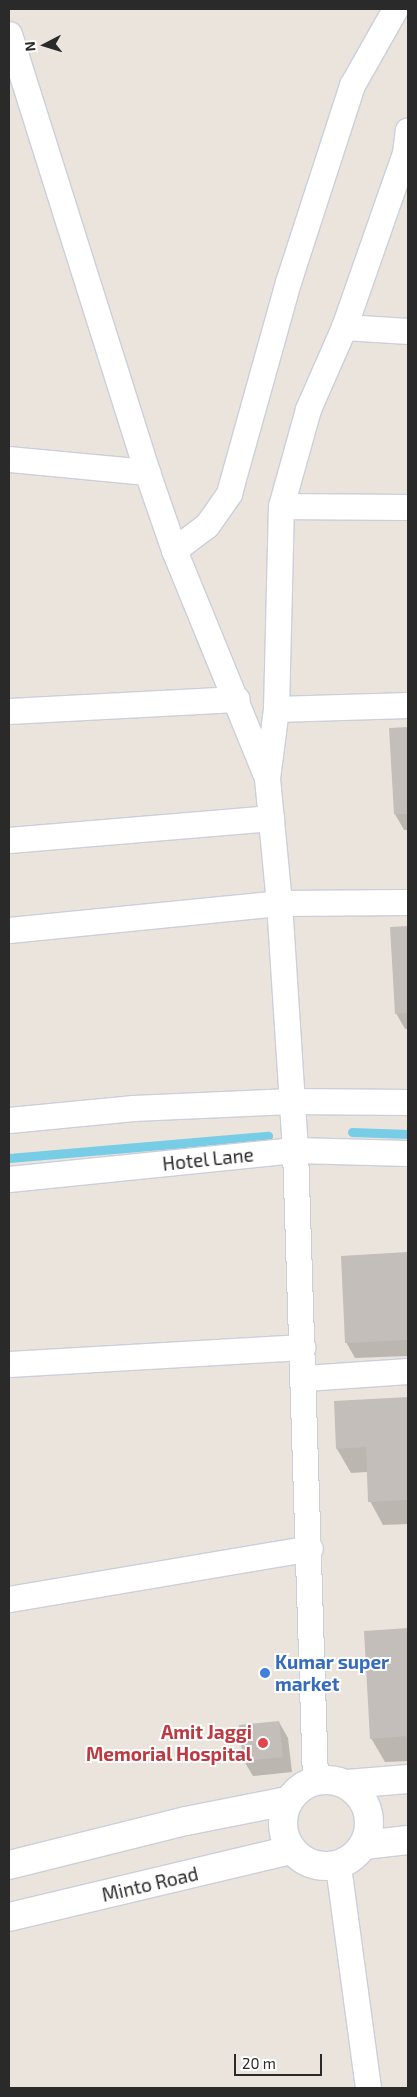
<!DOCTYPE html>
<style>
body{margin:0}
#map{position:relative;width:417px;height:2097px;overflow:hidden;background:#ebe4dd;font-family:"Exo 2",sans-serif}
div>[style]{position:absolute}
.shadow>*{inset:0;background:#0003}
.stream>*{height:9px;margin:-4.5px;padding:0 4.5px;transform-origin:4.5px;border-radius:4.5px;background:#77cce6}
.building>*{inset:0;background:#c3beb9}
.roads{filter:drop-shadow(1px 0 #cbcfda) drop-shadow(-1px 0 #cbcfda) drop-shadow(0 1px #cbcfda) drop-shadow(0 -1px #cbcfda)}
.street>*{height:25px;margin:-12.5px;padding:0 12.5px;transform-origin:12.5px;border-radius:12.5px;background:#fff}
.secondary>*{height:28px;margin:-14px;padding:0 14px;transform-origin:14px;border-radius:14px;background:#fff}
.secondary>.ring{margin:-14px;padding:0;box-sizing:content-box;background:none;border:28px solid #fff;border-radius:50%}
.dots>*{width:14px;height:14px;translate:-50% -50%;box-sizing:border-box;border:2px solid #fff;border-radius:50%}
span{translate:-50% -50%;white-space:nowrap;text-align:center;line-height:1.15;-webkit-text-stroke:4px #fff;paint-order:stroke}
.street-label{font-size:19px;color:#2a2a2a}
.shop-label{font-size:19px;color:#366cbe;font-weight:700}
.left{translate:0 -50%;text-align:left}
.health-label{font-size:19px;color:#be3a42;font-weight:700}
.right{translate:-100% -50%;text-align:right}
.frame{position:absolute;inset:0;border:10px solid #2a2a2a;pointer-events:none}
.north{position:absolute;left:20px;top:20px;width:50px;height:50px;-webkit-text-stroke:4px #fff;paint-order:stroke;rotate:265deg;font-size:14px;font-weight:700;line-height:20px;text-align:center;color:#2a2a2a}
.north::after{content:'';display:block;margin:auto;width:18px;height:22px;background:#2a2a2a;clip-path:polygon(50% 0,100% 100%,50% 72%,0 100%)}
.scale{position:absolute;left:234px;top:2054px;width:88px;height:22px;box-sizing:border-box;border:2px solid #2a2a2a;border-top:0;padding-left:6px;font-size:15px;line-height:18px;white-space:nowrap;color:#2a2a2a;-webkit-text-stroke:4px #fff;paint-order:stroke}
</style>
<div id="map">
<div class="shadow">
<i style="clip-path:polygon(408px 728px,408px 830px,404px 830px,395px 814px,391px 729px)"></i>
<i style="clip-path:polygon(408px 927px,408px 1029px,405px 1029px,396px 1013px,392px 928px)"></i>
<i style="clip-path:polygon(408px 1254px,408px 1356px,355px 1358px,346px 1342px)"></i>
<i style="clip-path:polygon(408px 1398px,408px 1524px,383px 1525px,370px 1501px,368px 1472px,351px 1473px,337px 1449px,335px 1402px)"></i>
<i style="clip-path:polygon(408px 1629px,408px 1761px,385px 1762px,371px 1738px,365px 1632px)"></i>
<i style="clip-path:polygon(279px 1722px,288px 1738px,292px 1772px,253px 1776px,244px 1761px)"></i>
</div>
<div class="stream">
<i style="left:352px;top:1132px;width:56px;rotate:2deg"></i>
<i style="left:9px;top:1158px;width:260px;rotate:-4.9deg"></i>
</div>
<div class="building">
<i style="clip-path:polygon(408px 727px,408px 814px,394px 814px,389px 728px)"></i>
<i style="clip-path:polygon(408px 926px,408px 1013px,395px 1014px,390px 927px)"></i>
<i style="clip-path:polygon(408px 1252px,408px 1340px,345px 1343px,341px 1256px)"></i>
<i style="clip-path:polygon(408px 1397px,408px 1500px,368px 1502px,366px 1447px,336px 1449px,334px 1401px)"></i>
<i style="clip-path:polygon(408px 1628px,408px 1736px,370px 1739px,364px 1631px)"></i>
<i style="clip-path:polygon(279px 1721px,283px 1757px,243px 1761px,239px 1725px)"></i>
</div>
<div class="roads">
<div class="street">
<i style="left:9px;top:34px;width:459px;rotate:72.5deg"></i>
<i style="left:147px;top:472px;width:83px;rotate:70.9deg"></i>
<i style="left:174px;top:550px;width:241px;rotate:67.8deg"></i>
<i style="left:344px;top:327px;width:64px;rotate:3.6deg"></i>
<i style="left:9px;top:459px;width:139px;rotate:5.4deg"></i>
<i style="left:281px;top:506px;width:127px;rotate:0.5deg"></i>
<i style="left:174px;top:550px;width:41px;rotate:-37.1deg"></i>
<i style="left:207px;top:525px;width:39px;rotate:-55deg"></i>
<i style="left:229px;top:493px;width:219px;rotate:-74.4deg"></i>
<i style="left:288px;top:282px;width:207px;rotate:-72deg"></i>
<i style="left:352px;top:85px;width:87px;rotate:-60.5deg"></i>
<i style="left:276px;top:709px;width:132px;rotate:-1.7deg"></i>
<i style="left:9px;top:711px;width:228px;rotate:-3deg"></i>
<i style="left:9px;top:840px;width:263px;rotate:-4.8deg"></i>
<i style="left:9px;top:930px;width:271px;rotate:-5.7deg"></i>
<i style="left:279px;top:903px;width:129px;rotate:-0.4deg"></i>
<i style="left:9px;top:1120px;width:125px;rotate:-5.5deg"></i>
<i style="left:133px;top:1108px;width:158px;rotate:-2.5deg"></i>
<i style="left:291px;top:1101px;width:117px;rotate:0.5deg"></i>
<i style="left:9px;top:1179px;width:287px;rotate:-5.8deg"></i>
<i style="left:295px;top:1150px;width:113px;rotate:1.5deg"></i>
<i style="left:9px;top:1364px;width:294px;rotate:-3.3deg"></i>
<i style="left:305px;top:1378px;width:103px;rotate:-3.9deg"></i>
<i style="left:9px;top:1599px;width:305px;rotate:-9.6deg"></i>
<i style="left:315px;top:1779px;width:629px;rotate:-91.82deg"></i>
<i style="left:295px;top:1150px;width:248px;rotate:-93.7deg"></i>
<i style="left:279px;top:903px;width:126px;rotate:-95.5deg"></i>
<i style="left:267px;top:778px;width:70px;rotate:-82.6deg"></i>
<i style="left:276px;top:709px;width:203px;rotate:-88.6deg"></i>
<i style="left:281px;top:506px;width:101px;rotate:-74.4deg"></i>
<i style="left:308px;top:409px;width:90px;rotate:-66.3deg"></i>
<i style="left:344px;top:327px;width:184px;rotate:-70.7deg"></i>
<i style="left:405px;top:153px;width:23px;rotate:-83deg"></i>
<i style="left:338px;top:1866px;width:224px;rotate:82.3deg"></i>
</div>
<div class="secondary">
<i class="ring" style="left:283px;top:1780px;width:58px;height:58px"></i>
<i style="left:347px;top:1784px;width:61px;rotate:-4.7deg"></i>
<i style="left:364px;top:1845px;width:44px;rotate:-6.5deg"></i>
<i style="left:9px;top:1865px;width:182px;rotate:-14deg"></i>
<i style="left:186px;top:1821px;width:103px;rotate:-11.2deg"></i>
<i style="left:9px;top:1917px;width:290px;rotate:-13.4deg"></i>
</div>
</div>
<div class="dots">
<i style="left:265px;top:1673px;background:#3f7fe0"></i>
<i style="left:263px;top:1743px;background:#e0444e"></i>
</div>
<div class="street-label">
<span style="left:208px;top:1159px;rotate:-6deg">Hotel Lane</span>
<span style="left:150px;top:1884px;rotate:-13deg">Minto Road</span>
</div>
<div class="shop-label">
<span class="left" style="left:275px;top:1673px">Kumar super<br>market</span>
</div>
<div class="health-label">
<span class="right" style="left:252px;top:1743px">Amit Jaggi<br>Memorial Hospital</span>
</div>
<div class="frame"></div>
<div class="north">N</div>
<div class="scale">20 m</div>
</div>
